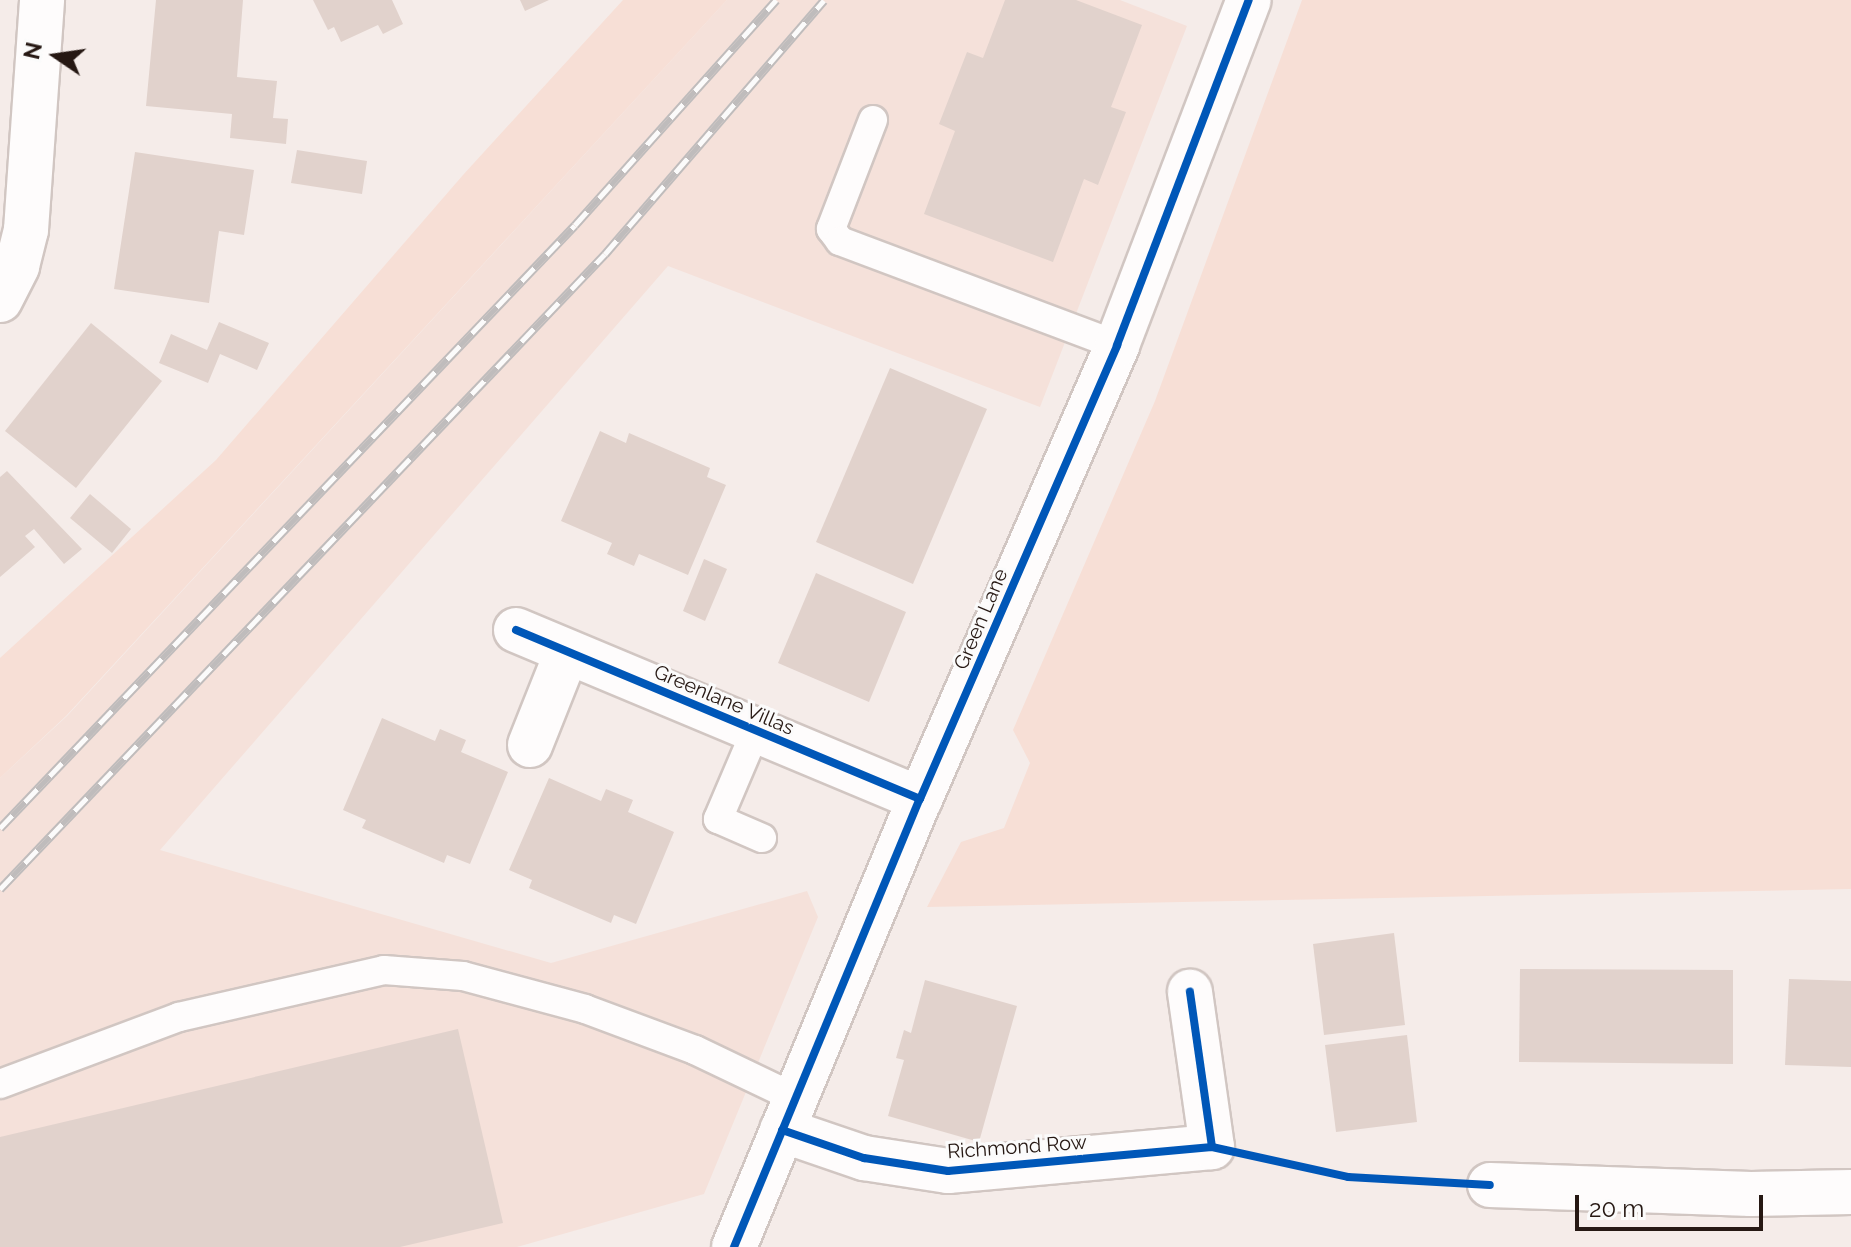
<!DOCTYPE html>
<style>
body{margin:0}
#map{position:relative;width:1851px;height:1247px;overflow:hidden;background:#f5ece9;font-family:Raleway,sans-serif}
div>[style]{position:absolute}
.built>*{inset:0;background:#f5e1da}
.green>*{inset:0;background:#f7dfd6}
.building>*{inset:0;background:#e1d2cc}
.roads{filter:drop-shadow(2px 0 #d1c6c2) drop-shadow(-2px 0 #d1c6c2) drop-shadow(0 2px #d1c6c2) drop-shadow(0 -2px #d1c6c2)}
.service>*{height:28px;margin:-14px;padding:0 14px;transform-origin:14px;border-radius:14px;background:#fefcfc}
.minor>*{height:44px;margin:-22px;padding:0 22px;transform-origin:22px;border-radius:22px;background:#fefcfc}
.rail>*{height:9px;margin-top:-4.5px;transform-origin:0;background:repeating-linear-gradient(90deg,#fbfbfb 0 18px,#bfbcbc 0 36px);box-sizing:border-box;border-block:2px solid #bfbcbc}
.cycleway>*{height:8px;margin:-4px;padding:0 4px;transform-origin:4px;border-radius:4px;background:#0057b8}
span{translate:-50% -50%;white-space:nowrap;text-align:center;line-height:1.15;-webkit-text-stroke:6px #fbfbfb;paint-order:stroke}
.street-label{font-size:20px;color:#261813}
.north{position:absolute;left:16px;top:16px;width:80px;height:80px;-webkit-text-stroke:6px #fbfbfb;paint-order:stroke;rotate:283deg;font-size:22px;font-weight:700;line-height:32px;text-align:center;color:#261813}
.north::after{content:'';display:block;margin:auto;width:28px;height:36px;background:#261813;clip-path:polygon(50% 0,100% 100%,50% 72%,0 100%)}
.scale{position:absolute;left:1575px;top:1195px;width:188px;height:36px;box-sizing:border-box;border:4px solid #261813;border-top:0;padding-left:10px;font-size:24px;line-height:28px;white-space:nowrap;color:#261813;-webkit-text-stroke:6px #fbfbfb;paint-order:stroke}
</style>
<div id="map">
<div class="built">
<i style="clip-path:polygon(727px 0,1120px 0,1187px 26px,1040px 407px,668px 266px,160px 850px,551px 963px,807px 891px,818px 917px,704px 1194px,517px 1247px,0 1247px,0 778px,67px 716px)"></i>
</div>
<div class="green">
<i style="clip-path:polygon(623px 0,727px 0,66px 716px,0 778px,0 658px,216px 460px,463px 175px)"></i>
<i style="clip-path:polygon(1302px 0,1851px 0,1851px 889px,927px 907px,961px 842px,1004px 828px,1030px 763px,1013px 730px,1155px 401px)"></i>
</div>
<div class="building">
<i style="clip-path:polygon(156px 0,243px 0,237px 77px,277px 81px,273px 118px,288px 119px,286px 144px,230px 138px,232px 114px,146px 106px)"></i>
<i style="clip-path:polygon(313px 0,392px 0,403px 24px,383px 34px,378px 25px,341px 42px,334px 27px,328px 30px)"></i>
<i style="clip-path:polygon(520px 0,549px 0,525px 11px)"></i>
<i style="clip-path:polygon(1005px 0,1076px 0,1142px 25px,1111px 107px,1126px 112px,1098px 185px,1084px 179px,1053px 262px,924px 214px,955px 131px,939px 124px,967px 52px,983px 58px)"></i>
<i style="clip-path:polygon(297px 150px,367px 161px,362px 194px,291px 183px)"></i>
<i style="clip-path:polygon(135px 152px,254px 170px,244px 235px,219px 231px,209px 303px,114px 289px)"></i>
<i style="clip-path:polygon(219px 322px,269px 343px,257px 370px,220px 354px,208px 383px,159px 363px,171px 334px,207px 350px)"></i>
<i style="clip-path:polygon(91px 323px,162px 381px,76px 488px,5px 431px)"></i>
<i style="clip-path:polygon(890px 368px,987px 409px,913px 584px,816px 542px)"></i>
<i style="clip-path:polygon(600px 431px,626px 443px,629px 433px,710px 468px,707px 477px,726px 485px,688px 575px,639px 554px,634px 566px,607px 554px,612px 543px,561px 521px)"></i>
<i style="clip-path:polygon(7px 471px,82px 549px,64px 564px,34px 529px,25px 536px,35px 547px,0 577px,0 477px)"></i>
<i style="clip-path:polygon(90px 494px,131px 529px,112px 553px,70px 518px)"></i>
<i style="clip-path:polygon(704px 559px,727px 569px,705px 621px,683px 611px)"></i>
<i style="clip-path:polygon(816px 573px,906px 612px,869px 702px,778px 663px)"></i>
<i style="clip-path:polygon(382px 718px,435px 741px,440px 729px,466px 740px,461px 752px,508px 772px,470px 864px,447px 855px,444px 863px,362px 828px,366px 820px,343px 810px)"></i>
<i style="clip-path:polygon(549px 778px,601px 801px,606px 789px,633px 800px,628px 812px,674px 832px,636px 924px,614px 915px,611px 923px,529px 888px,532px 880px,509px 870px)"></i>
<i style="clip-path:polygon(1394px 933px,1405px 1025px,1324px 1035px,1313px 944px)"></i>
<i style="clip-path:polygon(1520px 969px,1733px 970px,1733px 1064px,1519px 1062px)"></i>
<i style="clip-path:polygon(1789px 979px,1851px 981px,1851px 1067px,1785px 1065px)"></i>
<i style="clip-path:polygon(925px 980px,1017px 1006px,979px 1142px,888px 1116px,904px 1060px,896px 1058px,904px 1030px,911px 1033px)"></i>
<i style="clip-path:polygon(458px 1029px,503px 1223px,400px 1247px,0 1247px,0 1137px)"></i>
<i style="clip-path:polygon(1407px 1035px,1417px 1122px,1336px 1132px,1325px 1045px)"></i>
</div>
<div class="roads">
<div class="service">
<i style="left:873px;top:120px;width:117px;rotate:111.1deg"></i>
<i style="left:831px;top:229px;width:15px;rotate:53deg"></i>
<i style="left:840px;top:241px;width:296px;rotate:20.6deg"></i>
<i style="left:756px;top:730px;width:97px;rotate:113.1deg"></i>
<i style="left:718px;top:819px;width:48px;rotate:23.4deg"></i>
<i style="left:0;top:1084px;width:191px;rotate:-20.5deg"></i>
<i style="left:179px;top:1017px;width:210px;rotate:-12.9deg"></i>
<i style="left:384px;top:970px;width:79px;rotate:4.3deg"></i>
<i style="left:463px;top:976px;width:126px;rotate:15.1deg"></i>
<i style="left:585px;top:1009px;width:117px;rotate:20.4deg"></i>
<i style="left:695px;top:1050px;width:111px;rotate:25.6deg"></i>
</div>
<div class="minor">
<i style="left:0;top:300px;width:38px;rotate:-63deg"></i>
<i style="left:17px;top:266px;width:37px;rotate:-76deg"></i>
<i style="left:26px;top:230px;width:231px;rotate:-86deg"></i>
<i style="left:516px;top:630px;width:438px;rotate:22.7deg"></i>
<i style="left:530px;top:745px;width:100px;rotate:-68.3deg"></i>
<i style="left:782px;top:1130px;width:87px;rotate:18.9deg"></i>
<i style="left:864px;top:1158px;width:85px;rotate:8.8deg"></i>
<i style="left:948px;top:1171px;width:265px;rotate:-5.2deg"></i>
<i style="left:1212px;top:1147px;width:157px;rotate:-98.1deg"></i>
<i style="left:1490px;top:1185px;width:261px;rotate:2deg"></i>
<i style="left:1751px;top:1194px;width:100px;rotate:-1.1deg"></i>
<i style="left:734px;top:1247px;width:485px;rotate:-67.5deg"></i>
<i style="left:920px;top:799px;width:495px;rotate:-66.5deg"></i>
<i style="left:1117px;top:345px;width:369px;rotate:-69.1deg"></i>
</div>
</div>
<div class="rail">
<i style="left:0;top:828px;width:833px;rotate:-46.36deg"></i>
<i style="left:575px;top:225px;width:302px;rotate:-48.2deg"></i>
<i style="left:0;top:889px;width:877px;rotate:-46.39deg"></i>
<i style="left:605px;top:254px;width:335px;rotate:-49.2deg"></i>
</div>
<div class="cycleway">
<i style="left:516px;top:630px;width:438px;rotate:22.7deg"></i>
<i style="left:782px;top:1130px;width:87px;rotate:18.9deg"></i>
<i style="left:864px;top:1158px;width:85px;rotate:8.8deg"></i>
<i style="left:948px;top:1171px;width:265px;rotate:-5.2deg"></i>
<i style="left:1212px;top:1147px;width:157px;rotate:-98.1deg"></i>
<i style="left:1212px;top:1147px;width:139px;rotate:12.4deg"></i>
<i style="left:1348px;top:1177px;width:142px;rotate:3.2deg"></i>
<i style="left:734px;top:1247px;width:485px;rotate:-67.5deg"></i>
<i style="left:920px;top:799px;width:495px;rotate:-66.5deg"></i>
<i style="left:1117px;top:345px;width:369px;rotate:-69.1deg"></i>
</div>
<div class="street-label">
<span style="left:981px;top:619px;rotate:-67deg">Green Lane</span>
<span style="left:724px;top:700px;rotate:23deg">Greenlane Villas</span>
<span style="left:1017px;top:1147px;rotate:-4deg">Richmond Row</span>
</div>
<div class="north">N</div>
<div class="scale">20 m</div>
</div>
